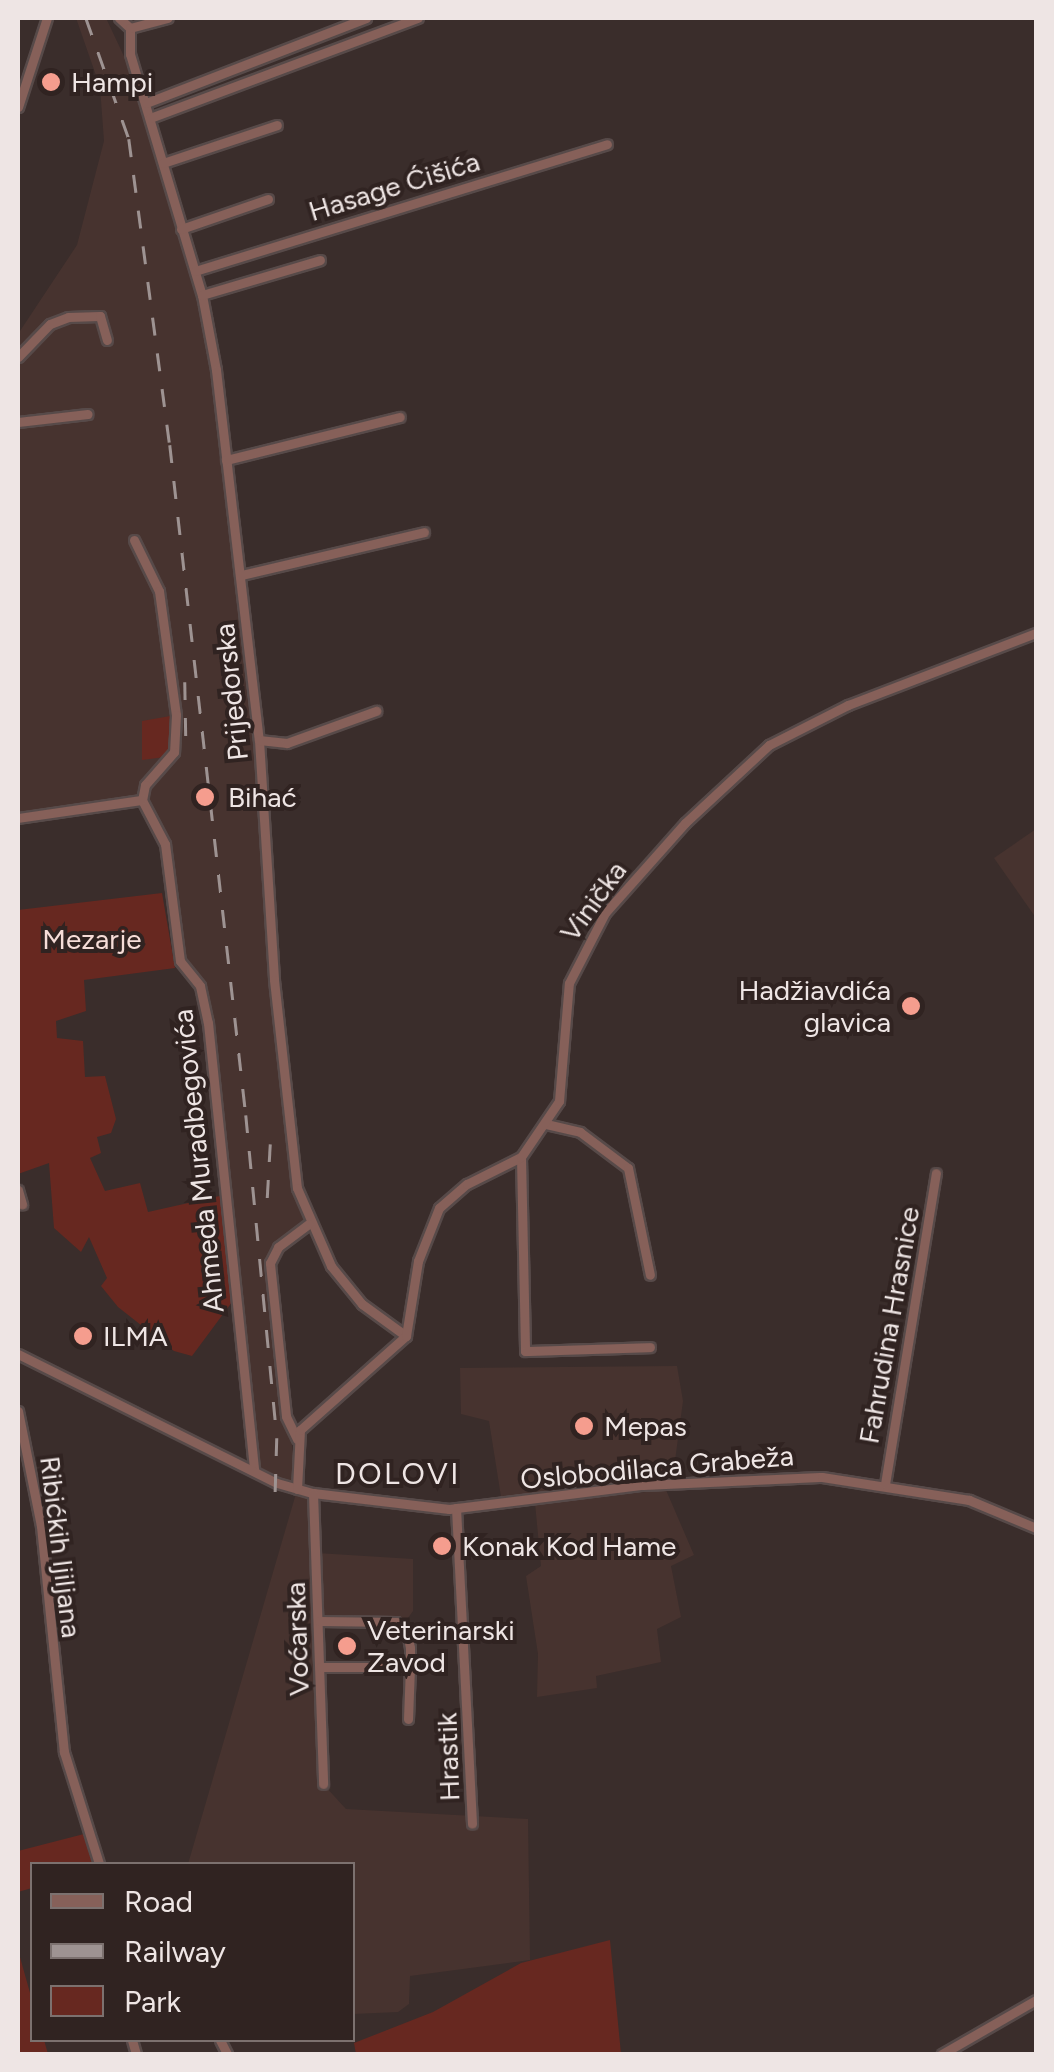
<!DOCTYPE html>
<meta charset="utf-8">
<style>
body{margin:0}
#map{position:relative;width:1054px;height:2072px;overflow:hidden;background:#3a2d2b;font-family:Figtree,sans-serif}
div>[style]{position:absolute}
.built>*{inset:0;background:#47332f}
.green>*{inset:0;background:#672820}
.roads{filter:drop-shadow(2px 0 #574a49) drop-shadow(-2px 0 #574a49) drop-shadow(0 2px #574a49) drop-shadow(0 -2px #574a49)}
.minor>*{height:9px;margin:-4.5px;padding:0 4.5px;transform-origin:4.5px;border-radius:4.5px;background:#866059}
.rail>*{height:2.5px;margin-top:-1.25px;transform-origin:0;background:repeating-linear-gradient(90deg,#9e9392 0 18px,transparent 0 36px)}
.dots>*{width:28px;height:28px;translate:-50% -50%;box-sizing:border-box;border:5px solid #302321;border-radius:50%}
span{translate:-50% -50%;white-space:nowrap;text-align:center;line-height:1.15;-webkit-text-stroke:8px #302321;paint-order:stroke}
.poi-label{font-size:28px;color:#eee5e4}
.left{translate:0 -50%;text-align:left}
.right{translate:-100% -50%;text-align:right}
.street-label{font-size:28px;color:#eee5e4}
.park-label{font-size:28px;color:#f6ddd8}
.neighbourhood-label{font-size:30px;color:#eee5e4;letter-spacing:2.5px}
.frame{position:absolute;inset:0;border:20px solid #eee5e4;pointer-events:none}
.legend{position:absolute;left:30px;top:1862px;width:325px;height:180px;box-sizing:border-box;background:#302321;border:2px solid #7c716f;margin:0;padding:12px 18px;list-style:none;font-size:30px;color:#eee5e4}
.legend li{display:flex;align-items:center;gap:20px;height:50px}
.legend b{width:50px;border:2px solid #7c716f}
</style>
<div id="map">
<div class="built">
<i style="clip-path:polygon(76px 18px,106px 18px,146px 103px,202px 295px,241px 575px,287px 1109px,308px 1224px,271px 1256px,297px 1489px,313px 1493px,317px 1553px,413px 1559px,413px 1611px,403px 1625px,319px 1621px,323px 1784px,346px 1809px,528px 1819px,530px 1960px,410px 1976px,409px 2004px,398px 2012px,353px 2014px,352px 1864px,188px 1864px,297px 1490px,254px 1470px,255px 1431px,200px 986px,184px 967px,165px 844px,142px 800px,18px 818px,18px 334px,77px 245px,104px 141px,100px 87px)"></i>
<i style="clip-path:polygon(1036px 829px,1036px 918px,994px 858px)"></i>
<i style="clip-path:polygon(677px 1366px,683px 1401px,672px 1483px,502px 1503px,489px 1421px,461px 1414px,460px 1368px)"></i>
<i style="clip-path:polygon(666px 1490px,694px 1555px,671px 1566px,681px 1617px,657px 1629px,661px 1662px,596px 1676px,597px 1688px,537px 1697px,538px 1654px,526px 1576px,541px 1566px,535px 1503px)"></i>
</div>
<div class="green">
<i style="clip-path:polygon(176px 715px,180px 755px,142px 760px,142px 721px)"></i>
<i style="clip-path:polygon(162px 893px,175px 968px,84px 980px,86px 1011px,56px 1021px,57px 1038px,83px 1041px,85px 1077px,105px 1076px,116px 1119px,111px 1133px,97px 1137px,101px 1153px,90px 1158px,105px 1191px,140px 1183px,148px 1212px,224px 1195px,235px 1298px,192px 1356px,174px 1351px,118px 1307px,101px 1286px,107px 1278px,89px 1237px,81px 1252px,54px 1228px,49px 1163px,18px 1174px,18px 910px)"></i>
<i style="clip-path:polygon(84px 1834px,97px 1864px,32px 1864px,32px 1888px,18px 1892px,18px 1851px)"></i>
<i style="clip-path:polygon(610px 1940px,621px 2054px,356px 2054px,354px 2043px,433px 2012px,521px 1963px)"></i>
<i style="clip-path:polygon(18px 1950px,32px 2000px,32px 2040px,44px 2040px,48px 2054px,18px 2054px)"></i>
</div>
<div class="roads">
<div class="minor">
<i style="left:119px;top:18px;width:15px;rotate:42deg"></i>
<i style="left:130px;top:28px;width:26px;rotate:90deg"></i>
<i style="left:130px;top:54px;width:252px;rotate:73.4deg"></i>
<i style="left:202px;top:295px;width:76px;rotate:79.4deg"></i>
<i style="left:216px;top:370px;width:372px;rotate:83.4deg"></i>
<i style="left:259px;top:740px;width:240px;rotate:86.4deg"></i>
<i style="left:274px;top:980px;width:209px;rotate:83.7deg"></i>
<i style="left:297px;top:1188px;width:85px;rotate:66.4deg"></i>
<i style="left:331px;top:1266px;width:49px;rotate:50.8deg"></i>
<i style="left:362px;top:1304px;width:54px;rotate:36deg"></i>
<i style="left:130px;top:28px;width:39px;rotate:-15deg"></i>
<i style="left:146px;top:103px;width:236px;rotate:-21.1deg"></i>
<i style="left:18px;top:107px;width:94px;rotate:-72deg"></i>
<i style="left:150px;top:118px;width:286px;rotate:-20.5deg"></i>
<i style="left:163px;top:163px;width:120px;rotate:-18.4deg"></i>
<i style="left:181px;top:229px;width:92px;rotate:-19deg"></i>
<i style="left:195px;top:271px;width:431px;rotate:-17.1deg"></i>
<i style="left:202px;top:295px;width:123px;rotate:-16.5deg"></i>
<i style="left:18px;top:357px;width:46px;rotate:-45.9deg"></i>
<i style="left:50px;top:324px;width:19px;rotate:-21deg"></i>
<i style="left:68px;top:317px;width:32px;rotate:-2deg"></i>
<i style="left:100px;top:316px;width:25px;rotate:74deg"></i>
<i style="left:18px;top:422px;width:70px;rotate:-6.5deg"></i>
<i style="left:226px;top:460px;width:179px;rotate:-13.9deg"></i>
<i style="left:134px;top:540px;width:57px;rotate:63.9deg"></i>
<i style="left:159px;top:591px;width:125px;rotate:82.2deg"></i>
<i style="left:176px;top:715px;width:37px;rotate:93deg"></i>
<i style="left:174px;top:752px;width:44px;rotate:131.3deg"></i>
<i style="left:145px;top:785px;width:15px;rotate:101deg"></i>
<i style="left:241px;top:575px;width:188px;rotate:-13.2deg"></i>
<i style="left:259px;top:740px;width:28px;rotate:6deg"></i>
<i style="left:287px;top:743px;width:95px;rotate:-19.8deg"></i>
<i style="left:142px;top:800px;width:50px;rotate:62.4deg"></i>
<i style="left:165px;top:844px;width:118px;rotate:82.7deg"></i>
<i style="left:180px;top:961px;width:32px;rotate:51deg"></i>
<i style="left:200px;top:986px;width:38px;rotate:78deg"></i>
<i style="left:208px;top:1023px;width:449px;rotate:84.1deg"></i>
<i style="left:18px;top:818px;width:125px;rotate:-8.3deg"></i>
<i style="left:546px;top:1124px;width:35px;rotate:13deg"></i>
<i style="left:580px;top:1132px;width:60px;rotate:36.9deg"></i>
<i style="left:628px;top:1168px;width:109px;rotate:78.4deg"></i>
<i style="left:521px;top:1157px;width:194px;rotate:88.8deg"></i>
<i style="left:525px;top:1351px;width:125px;rotate:-1.8deg"></i>
<i style="left:18px;top:1190px;width:15px;rotate:74deg"></i>
<i style="left:18px;top:1354px;width:289px;rotate:26.5deg"></i>
<i style="left:277px;top:1483px;width:37px;rotate:16deg"></i>
<i style="left:313px;top:1493px;width:137px;rotate:6.7deg"></i>
<i style="left:449px;top:1509px;width:195px;rotate:-7.1deg"></i>
<i style="left:643px;top:1485px;width:179px;rotate:-2.6deg"></i>
<i style="left:822px;top:1477px;width:149px;rotate:8.9deg"></i>
<i style="left:969px;top:1500px;width:73px;rotate:22.7deg"></i>
<i style="left:18px;top:1411px;width:117px;rotate:78.7deg"></i>
<i style="left:41px;top:1526px;width:227px;rotate:84.2deg"></i>
<i style="left:64px;top:1752px;width:117px;rotate:72.6deg"></i>
<i style="left:297px;top:1439px;width:25px;rotate:-116deg"></i>
<i style="left:286px;top:1416px;width:154px;rotate:-96deg"></i>
<i style="left:270px;top:1263px;width:18px;rotate:-63deg"></i>
<i style="left:278px;top:1247px;width:38px;rotate:-37deg"></i>
<i style="left:885px;top:1484px;width:315px;rotate:-80.7deg"></i>
<i style="left:297px;top:1489px;width:59px;rotate:-87.1deg"></i>
<i style="left:300px;top:1430px;width:142px;rotate:-41.6deg"></i>
<i style="left:406px;top:1336px;width:76px;rotate:-80.9deg"></i>
<i style="left:418px;top:1261px;width:57px;rotate:-68.4deg"></i>
<i style="left:439px;top:1208px;width:37px;rotate:-41deg"></i>
<i style="left:467px;top:1184px;width:60px;rotate:-26.6deg"></i>
<i style="left:521px;top:1157px;width:68px;rotate:-55.8deg"></i>
<i style="left:559px;top:1101px;width:118px;rotate:-85.2deg"></i>
<i style="left:569px;top:983px;width:79px;rotate:-62.8deg"></i>
<i style="left:605px;top:913px;width:120px;rotate:-48.4deg"></i>
<i style="left:685px;top:823px;width:115px;rotate:-42.9deg"></i>
<i style="left:769px;top:745px;width:89px;rotate:-26.9deg"></i>
<i style="left:848px;top:705px;width:201px;rotate:-21deg"></i>
<i style="left:313px;top:1493px;width:291px;rotate:88deg"></i>
<i style="left:456px;top:1508px;width:316px;rotate:87.1deg"></i>
<i style="left:319px;top:1621px;width:77px;rotate:0.7deg"></i>
<i style="left:396px;top:1622px;width:14px;rotate:39deg"></i>
<i style="left:407px;top:1631px;width:17px;rotate:80deg"></i>
<i style="left:410px;top:1648px;width:19px;rotate:90deg"></i>
<i style="left:410px;top:1667px;width:89px;rotate:180deg"></i>
<i style="left:408px;top:1719px;width:52px;rotate:-87.8deg"></i>
<i style="left:132px;top:2040px;width:15px;rotate:74deg"></i>
<i style="left:220px;top:2040px;width:16px;rotate:63deg"></i>
<i style="left:942px;top:2054px;width:108px;rotate:-29.9deg"></i>
</div>
</div>
<div class="rail">
<i style="left:86px;top:18px;width:128px;rotate:70.4deg"></i>
<i style="left:129px;top:139px;width:309px;rotate:82.4deg"></i>
<i style="left:170px;top:445px;width:674px;rotate:83.53deg"></i>
<i style="left:246px;top:1115px;width:324px;rotate:84.5deg"></i>
<i style="left:277px;top:1438px;width:67px;rotate:91.7deg"></i>
<i style="left:185px;top:682px;width:60px;rotate:89deg"></i>
<i style="left:267px;top:1198px;width:54px;rotate:-86.8deg"></i>
</div>
<div class="dots">
<i style="left:51px;top:82px;background:#f59d8e"></i>
<i style="left:205px;top:797px;background:#f59d8e"></i>
<i style="left:911px;top:1006px;background:#f59d8e"></i>
<i style="left:83px;top:1336px;background:#f59d8e"></i>
<i style="left:584px;top:1426px;background:#f59d8e"></i>
<i style="left:442px;top:1546px;background:#f59d8e"></i>
<i style="left:347px;top:1646px;background:#f59d8e"></i>
</div>
<div class="poi-label">
<span class="left" style="left:71px;top:82px">Hampi</span>
<span class="left" style="left:228px;top:797px">Bihać</span>
<span class="right" style="left:891px;top:1006px">Hadžiavdića<br>glavica</span>
<span class="left" style="left:103px;top:1336px">ILMA</span>
<span class="left" style="left:604px;top:1426px">Mepas</span>
<span class="left" style="left:462px;top:1546px">Konak Kod Hame</span>
<span class="left" style="left:367px;top:1646px">Veterinarski<br>Zavod</span>
</div>
<div class="street-label">
<span style="left:394px;top:186px;rotate:-17deg">Hasage Ćišića</span>
<span style="left:231px;top:692px;rotate:-96deg">Prijedorska</span>
<span style="left:593px;top:901px;rotate:-54deg">Vinička</span>
<span style="left:198px;top:1161px;rotate:-96deg">Ahmeda Muradbegovića</span>
<span style="left:889px;top:1325px;rotate:-80deg">Fahrudina Hrasnice</span>
<span style="left:657px;top:1467px;rotate:-5deg">Oslobodilaca Grabeža</span>
<span style="left:61px;top:1547px;rotate:83deg">Ribićkih ljiljana</span>
<span style="left:297px;top:1639px;rotate:-92deg">Voćarska</span>
<span style="left:448px;top:1757px;rotate:-92deg">Hrastik</span>
</div>
<div class="park-label">
<span style="left:92px;top:939px">Mezarje</span>
</div>
<div class="neighbourhood-label">
<span style="left:398px;top:1474px">DOLOVI</span>
</div>
<div class="frame"></div>
<ul class="legend">
<li><b style="height:12px;background:#866059"></b>Road</li>
<li><b style="height:12px;background:#9e9392"></b>Railway</li>
<li><b style="height:28px;background:#672820"></b>Park</li>
</ul>
</div>
